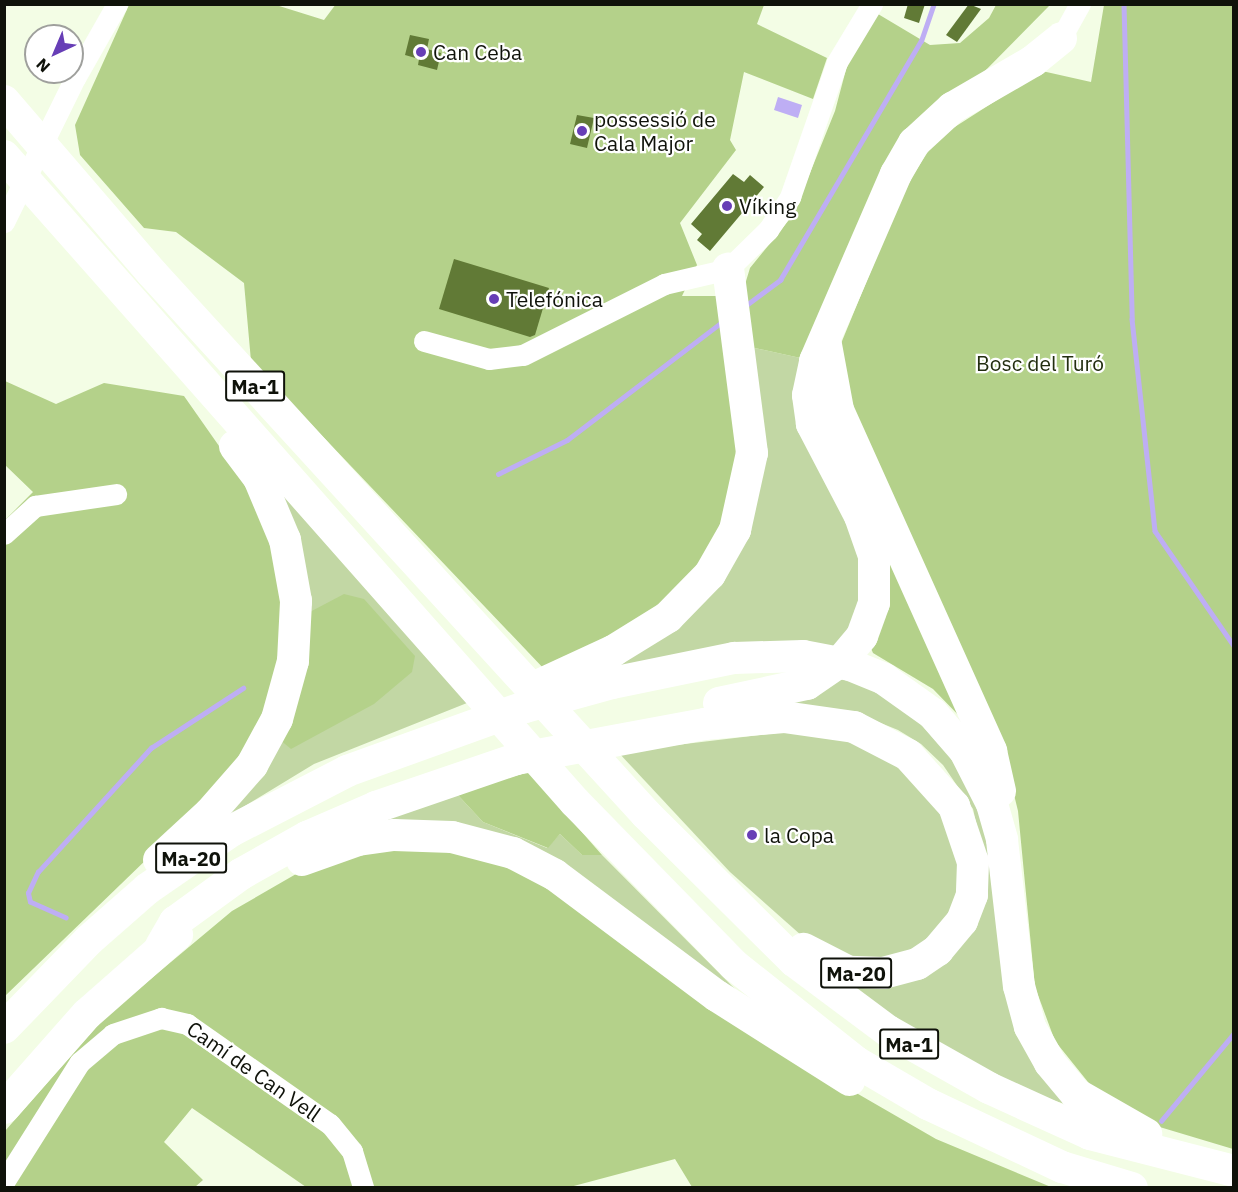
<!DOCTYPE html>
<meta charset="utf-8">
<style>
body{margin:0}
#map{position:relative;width:1238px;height:1192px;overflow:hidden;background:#f3fde5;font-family:"IBM Plex Sans",sans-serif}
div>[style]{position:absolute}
.green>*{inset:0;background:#c2d7a4}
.forest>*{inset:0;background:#b4d18a}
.water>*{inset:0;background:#beaef4}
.stream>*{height:4.5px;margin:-2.25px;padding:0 2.25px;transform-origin:2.25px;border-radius:2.25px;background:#beaef4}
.building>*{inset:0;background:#617a36}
.minor>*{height:21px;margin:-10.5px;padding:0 10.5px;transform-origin:10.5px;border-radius:10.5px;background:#fff}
.highway>*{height:32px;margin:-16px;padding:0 16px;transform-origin:16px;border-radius:16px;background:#fff}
.dots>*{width:16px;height:16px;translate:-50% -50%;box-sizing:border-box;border:3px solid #fff;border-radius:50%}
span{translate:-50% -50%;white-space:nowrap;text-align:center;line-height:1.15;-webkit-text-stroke:4.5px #fff;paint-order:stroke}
.shield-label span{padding:2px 4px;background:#fff;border:2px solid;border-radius:4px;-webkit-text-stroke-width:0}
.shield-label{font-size:20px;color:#0f120a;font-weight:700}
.poi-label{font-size:21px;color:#0f120a}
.left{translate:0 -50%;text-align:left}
.park-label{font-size:21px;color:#232e10}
.street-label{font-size:21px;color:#0f120a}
.frame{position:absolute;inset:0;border:6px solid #0f120a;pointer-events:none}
.north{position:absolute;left:24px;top:24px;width:60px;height:60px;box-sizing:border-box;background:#fff;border:2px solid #9fa09d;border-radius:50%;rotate:224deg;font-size:16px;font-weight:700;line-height:24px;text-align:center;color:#0f120a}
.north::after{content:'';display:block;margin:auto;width:21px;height:27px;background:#673eb6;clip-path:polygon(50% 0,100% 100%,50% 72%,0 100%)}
</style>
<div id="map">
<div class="green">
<i style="clip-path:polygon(750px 347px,805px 359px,839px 498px,867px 576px,842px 648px,803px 642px,739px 643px,606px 671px)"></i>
<i style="clip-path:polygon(269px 479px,467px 703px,314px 764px,230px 815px,225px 809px,306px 614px)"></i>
<i style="clip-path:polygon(845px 675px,903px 704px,968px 777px,1068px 1105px,1021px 1090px,931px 1042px,840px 980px,899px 977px,987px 870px,973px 809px,943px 765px,921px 744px,898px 730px,851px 711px,782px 706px)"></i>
<i style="clip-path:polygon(786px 732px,846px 740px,901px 768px,941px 813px,955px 844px,960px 879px,952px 912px,918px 951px,867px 964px,811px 944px,730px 872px,618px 752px)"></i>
<i style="clip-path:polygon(456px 793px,483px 822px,547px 848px,560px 834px,582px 855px,602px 855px,737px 991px,370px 826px)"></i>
</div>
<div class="forest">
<i style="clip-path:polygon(336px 4px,764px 5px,757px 24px,827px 58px,813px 99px,744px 72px,730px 140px,736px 150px,680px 223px,697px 265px,682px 296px,721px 296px,738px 438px,728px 514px,702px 563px,643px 620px,546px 671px,251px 361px,244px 283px,176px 232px,144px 228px,80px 155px,75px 125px,129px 5px,276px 5px,324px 20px)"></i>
<i style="clip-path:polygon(996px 5px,1050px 5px,976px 80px,943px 100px,805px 359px,750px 347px,743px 291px,750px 268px,793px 215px,835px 111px,848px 62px,878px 14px,930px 45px,960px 43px,989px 18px)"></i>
<i style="clip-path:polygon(1104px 5px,1233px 5px,1233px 1149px,1153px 1125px,1096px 1092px,1055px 1041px,1035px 987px,1018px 811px,1008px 770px,847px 403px,840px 346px,905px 188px,936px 139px,1042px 71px,1091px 82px)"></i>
<i style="clip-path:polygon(5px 381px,56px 404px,104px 383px,184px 396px,252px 493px,280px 572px,283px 644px,267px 702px,246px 754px,179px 828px,5px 996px,4px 521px,33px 492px,5px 465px)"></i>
<i style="clip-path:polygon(889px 555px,967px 724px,933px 689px,873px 653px,870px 646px,889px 602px)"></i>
<i style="clip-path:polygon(344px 594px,364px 599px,415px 656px,412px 672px,374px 704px,291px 749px,279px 739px,306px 614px)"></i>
<i style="clip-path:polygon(529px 772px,602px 855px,582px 855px,560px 834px,548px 848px,483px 822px,456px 793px)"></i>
<i style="clip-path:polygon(360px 850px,464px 850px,543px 881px,723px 1016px,936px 1139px,1051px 1187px,692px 1187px,675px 1159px,570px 1187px,306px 1187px,192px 1108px,164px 1142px,203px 1180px,195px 1187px,5px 1188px,5px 1131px,104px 1018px,232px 911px,303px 870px)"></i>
</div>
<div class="water">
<i style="clip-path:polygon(778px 97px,802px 105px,798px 118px,774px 110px)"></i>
</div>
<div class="stream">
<i style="left:1124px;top:4px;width:315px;rotate:88.5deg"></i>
<i style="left:1132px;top:319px;width:213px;rotate:83.8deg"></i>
<i style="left:1155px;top:531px;width:140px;rotate:55.5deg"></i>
<i style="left:745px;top:306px;width:44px;rotate:-36.6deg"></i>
<i style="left:780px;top:280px;width:277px;rotate:-59.5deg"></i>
<i style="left:921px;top:41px;width:39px;rotate:-71deg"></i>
<i style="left:498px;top:474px;width:77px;rotate:-26.2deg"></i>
<i style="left:567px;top:440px;width:196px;rotate:-37.3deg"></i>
<i style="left:66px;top:918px;width:39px;rotate:-156deg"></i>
<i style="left:30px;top:902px;width:9px;rotate:-103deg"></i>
<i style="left:28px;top:893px;width:23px;rotate:-65deg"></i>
<i style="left:38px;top:872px;width:168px;rotate:-47.7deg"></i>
<i style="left:151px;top:748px;width:110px;rotate:-33.1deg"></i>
<i style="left:1161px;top:1121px;width:114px;rotate:-50.3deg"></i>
</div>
<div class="building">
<i style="clip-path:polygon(908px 4px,925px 4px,919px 23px,904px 18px)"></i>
<i style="clip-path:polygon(969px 4px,981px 9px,957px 42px,946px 35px)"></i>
<i style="clip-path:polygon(410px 35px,429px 39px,427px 49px,441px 53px,437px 70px,418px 65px,419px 59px,405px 55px)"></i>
<i style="clip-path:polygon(577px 115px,594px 118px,587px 148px,570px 144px)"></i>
<i style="clip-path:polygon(733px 174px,744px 182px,750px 175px,764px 187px,710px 251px,697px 240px,702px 234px,691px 224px)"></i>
<i style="clip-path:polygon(454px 259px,549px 288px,535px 335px,530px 337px,439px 309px)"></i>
</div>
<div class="minor">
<i style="left:1061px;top:38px;width:39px;rotate:-61deg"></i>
<i style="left:4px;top:222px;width:161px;rotate:-63.8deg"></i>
<i style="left:75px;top:78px;width:85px;rotate:-60.4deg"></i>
<i style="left:424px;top:341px;width:67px;rotate:15.5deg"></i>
<i style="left:489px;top:359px;width:34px;rotate:-7deg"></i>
<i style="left:523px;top:355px;width:158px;rotate:-26.7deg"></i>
<i style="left:664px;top:284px;width:66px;rotate:-13.2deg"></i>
<i style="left:728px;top:269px;width:56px;rotate:-44.3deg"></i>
<i style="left:768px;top:230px;width:40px;rotate:-56deg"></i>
<i style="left:790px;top:197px;width:143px;rotate:-70.8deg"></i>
<i style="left:837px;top:62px;width:68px;rotate:-58.9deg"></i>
<i style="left:4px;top:534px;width:42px;rotate:-42.1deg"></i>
<i style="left:35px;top:506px;width:82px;rotate:-8.4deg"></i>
<i style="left:4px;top:1182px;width:142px;rotate:-57.7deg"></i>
<i style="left:80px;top:1062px;width:43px;rotate:-40.3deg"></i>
<i style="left:113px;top:1034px;width:51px;rotate:-18.4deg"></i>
<i style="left:161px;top:1018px;width:27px;rotate:13deg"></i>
<i style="left:187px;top:1024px;width:174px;rotate:35deg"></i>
<i style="left:330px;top:1124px;width:35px;rotate:51deg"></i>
<i style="left:352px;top:1151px;width:39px;rotate:73deg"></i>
</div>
<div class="highway">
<i style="left:4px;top:101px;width:227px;rotate:49.3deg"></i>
<i style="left:152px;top:273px;width:733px;rotate:47.6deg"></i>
<i style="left:646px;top:814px;width:209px;rotate:44.8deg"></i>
<i style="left:794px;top:961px;width:117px;rotate:36.7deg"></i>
<i style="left:888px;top:1031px;width:116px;rotate:29.4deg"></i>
<i style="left:989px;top:1088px;width:111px;rotate:24.5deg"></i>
<i style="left:1090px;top:1134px;width:149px;rotate:14.4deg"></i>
<i style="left:4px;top:156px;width:862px;rotate:48.53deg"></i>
<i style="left:575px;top:802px;width:228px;rotate:45.7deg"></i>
<i style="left:734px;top:965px;width:156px;rotate:38.5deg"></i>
<i style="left:856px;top:1062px;width:83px;rotate:30.3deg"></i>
<i style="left:928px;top:1104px;width:148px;rotate:25.2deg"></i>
<i style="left:1062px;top:1167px;width:73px;rotate:16.7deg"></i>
<i style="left:826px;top:345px;width:66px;rotate:79.5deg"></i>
<i style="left:838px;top:410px;width:374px;rotate:65.8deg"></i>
<i style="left:991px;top:751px;width:41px;rotate:77.3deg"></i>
<i style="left:537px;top:686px;width:84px;rotate:-24.7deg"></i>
<i style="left:613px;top:651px;width:65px;rotate:-31.7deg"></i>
<i style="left:668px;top:617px;width:60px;rotate:-45.7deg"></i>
<i style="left:710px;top:574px;width:51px;rotate:-60.4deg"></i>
<i style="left:735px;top:530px;width:79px;rotate:-77.6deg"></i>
<i style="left:752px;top:453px;width:186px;rotate:-97.4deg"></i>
<i style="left:719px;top:703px;width:90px;rotate:-12.2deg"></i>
<i style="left:807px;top:684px;width:42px;rotate:-34.4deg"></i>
<i style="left:842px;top:660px;width:31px;rotate:-50deg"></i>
<i style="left:862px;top:636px;width:35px;rotate:-70deg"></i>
<i style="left:874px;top:603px;width:47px;rotate:-90deg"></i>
<i style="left:874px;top:556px;width:42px;rotate:-109.3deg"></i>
<i style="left:860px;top:516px;width:104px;rotate:-117.6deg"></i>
<i style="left:812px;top:424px;width:29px;rotate:-98deg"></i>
<i style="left:808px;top:395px;width:35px;rotate:-78deg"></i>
<i style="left:815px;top:361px;width:204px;rotate:-66.6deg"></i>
<i style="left:896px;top:174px;width:36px;rotate:-60deg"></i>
<i style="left:914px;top:143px;width:52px;rotate:-42.6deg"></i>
<i style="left:952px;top:108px;width:94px;rotate:-30.1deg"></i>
<i style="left:1033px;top:61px;width:36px;rotate:-39deg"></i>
<i style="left:159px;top:860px;width:69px;rotate:-42.7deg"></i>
<i style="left:210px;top:813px;width:64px;rotate:-48.8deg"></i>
<i style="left:252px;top:765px;width:52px;rotate:-61.5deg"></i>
<i style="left:277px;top:719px;width:60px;rotate:-74.6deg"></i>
<i style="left:293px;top:661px;width:60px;rotate:-87.1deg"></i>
<i style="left:296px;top:601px;width:62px;rotate:-100.2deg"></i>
<i style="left:285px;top:540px;width:67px;rotate:-112.8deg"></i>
<i style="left:259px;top:478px;width:40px;rotate:-127deg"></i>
<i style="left:302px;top:860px;width:59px;rotate:-19.7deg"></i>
<i style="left:358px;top:840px;width:36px;rotate:-8deg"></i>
<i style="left:394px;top:835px;width:58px;rotate:2deg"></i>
<i style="left:452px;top:837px;width:63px;rotate:14.7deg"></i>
<i style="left:513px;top:853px;width:47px;rotate:27.6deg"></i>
<i style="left:555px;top:875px;width:202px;rotate:36.8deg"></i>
<i style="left:717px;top:996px;width:157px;rotate:32.3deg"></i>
<i style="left:161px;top:946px;width:28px;rotate:-60deg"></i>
<i style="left:175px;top:922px;width:82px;rotate:-36deg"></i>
<i style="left:241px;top:874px;width:76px;rotate:-29.3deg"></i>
<i style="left:307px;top:837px;width:75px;rotate:-23.5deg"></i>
<i style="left:376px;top:807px;width:148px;rotate:-18.9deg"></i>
<i style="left:516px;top:759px;width:192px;rotate:-10.5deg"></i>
<i style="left:705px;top:724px;width:79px;rotate:-5.1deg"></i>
<i style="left:784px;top:717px;width:71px;rotate:8.1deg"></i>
<i style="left:854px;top:727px;width:61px;rotate:27.4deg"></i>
<i style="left:908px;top:755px;width:69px;rotate:48deg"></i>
<i style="left:954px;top:806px;width:59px;rotate:71.3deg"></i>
<i style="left:973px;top:862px;width:33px;rotate:92deg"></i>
<i style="left:972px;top:895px;width:28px;rotate:111deg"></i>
<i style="left:962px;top:921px;width:38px;rotate:130deg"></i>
<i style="left:938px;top:950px;width:25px;rotate:146deg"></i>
<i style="left:917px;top:964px;width:34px;rotate:165deg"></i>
<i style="left:884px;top:973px;width:35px;rotate:-178deg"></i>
<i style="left:849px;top:972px;width:51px;rotate:-152.9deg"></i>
<i style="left:4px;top:1028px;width:122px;rotate:-46deg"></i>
<i style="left:89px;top:940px;width:77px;rotate:-41.3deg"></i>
<i style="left:147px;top:889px;width:102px;rotate:-34.6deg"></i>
<i style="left:231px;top:831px;width:131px;rotate:-27.3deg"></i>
<i style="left:347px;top:771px;width:189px;rotate:-19.8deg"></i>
<i style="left:525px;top:707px;width:90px;rotate:-15.4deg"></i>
<i style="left:612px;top:683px;width:125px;rotate:-11.6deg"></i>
<i style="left:734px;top:658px;width:69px;rotate:-1.7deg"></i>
<i style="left:803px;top:656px;width:48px;rotate:10.8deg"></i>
<i style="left:850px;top:665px;width:37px;rotate:22deg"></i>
<i style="left:884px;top:679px;width:60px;rotate:35.5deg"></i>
<i style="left:933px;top:714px;width:49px;rotate:49.1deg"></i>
<i style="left:965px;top:751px;width:59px;rotate:63deg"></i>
<i style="left:992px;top:804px;width:37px;rotate:74deg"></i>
<i style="left:1002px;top:840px;width:147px;rotate:83.4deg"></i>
<i style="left:1019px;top:986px;width:42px;rotate:75deg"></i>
<i style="left:1030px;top:1027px;width:41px;rotate:60.9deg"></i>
<i style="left:1050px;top:1063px;width:40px;rotate:50deg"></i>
<i style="left:1076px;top:1094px;width:81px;rotate:29.7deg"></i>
<i style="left:4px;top:1108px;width:125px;rotate:-48.6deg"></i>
<i style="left:87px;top:1014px;width:120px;rotate:-41.3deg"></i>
</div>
<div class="dots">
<i style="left:421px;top:52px;background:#673eb6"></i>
<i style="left:582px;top:131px;background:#673eb6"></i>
<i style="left:727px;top:206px;background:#673eb6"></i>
<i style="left:494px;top:299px;background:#673eb6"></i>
<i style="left:752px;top:835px;background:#673eb6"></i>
</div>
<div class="shield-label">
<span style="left:255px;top:386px">Ma-1</span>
<span style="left:191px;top:858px">Ma-20</span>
<span style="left:856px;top:973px">Ma-20</span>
<span style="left:909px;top:1044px">Ma-1</span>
</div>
<div class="poi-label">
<span class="left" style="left:433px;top:52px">Can Ceba</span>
<span class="left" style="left:594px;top:131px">possessió de<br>Cala Major</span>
<span class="left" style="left:739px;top:206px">Víking</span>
<span class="left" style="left:506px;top:299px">Telefónica</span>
<span class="left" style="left:764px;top:835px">la Copa</span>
</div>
<div class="park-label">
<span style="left:1040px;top:363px">Bosc del Turó</span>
</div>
<div class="street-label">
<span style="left:254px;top:1071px;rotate:35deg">Camí de Can Vell</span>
</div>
<div class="frame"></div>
<div class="north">N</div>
</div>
